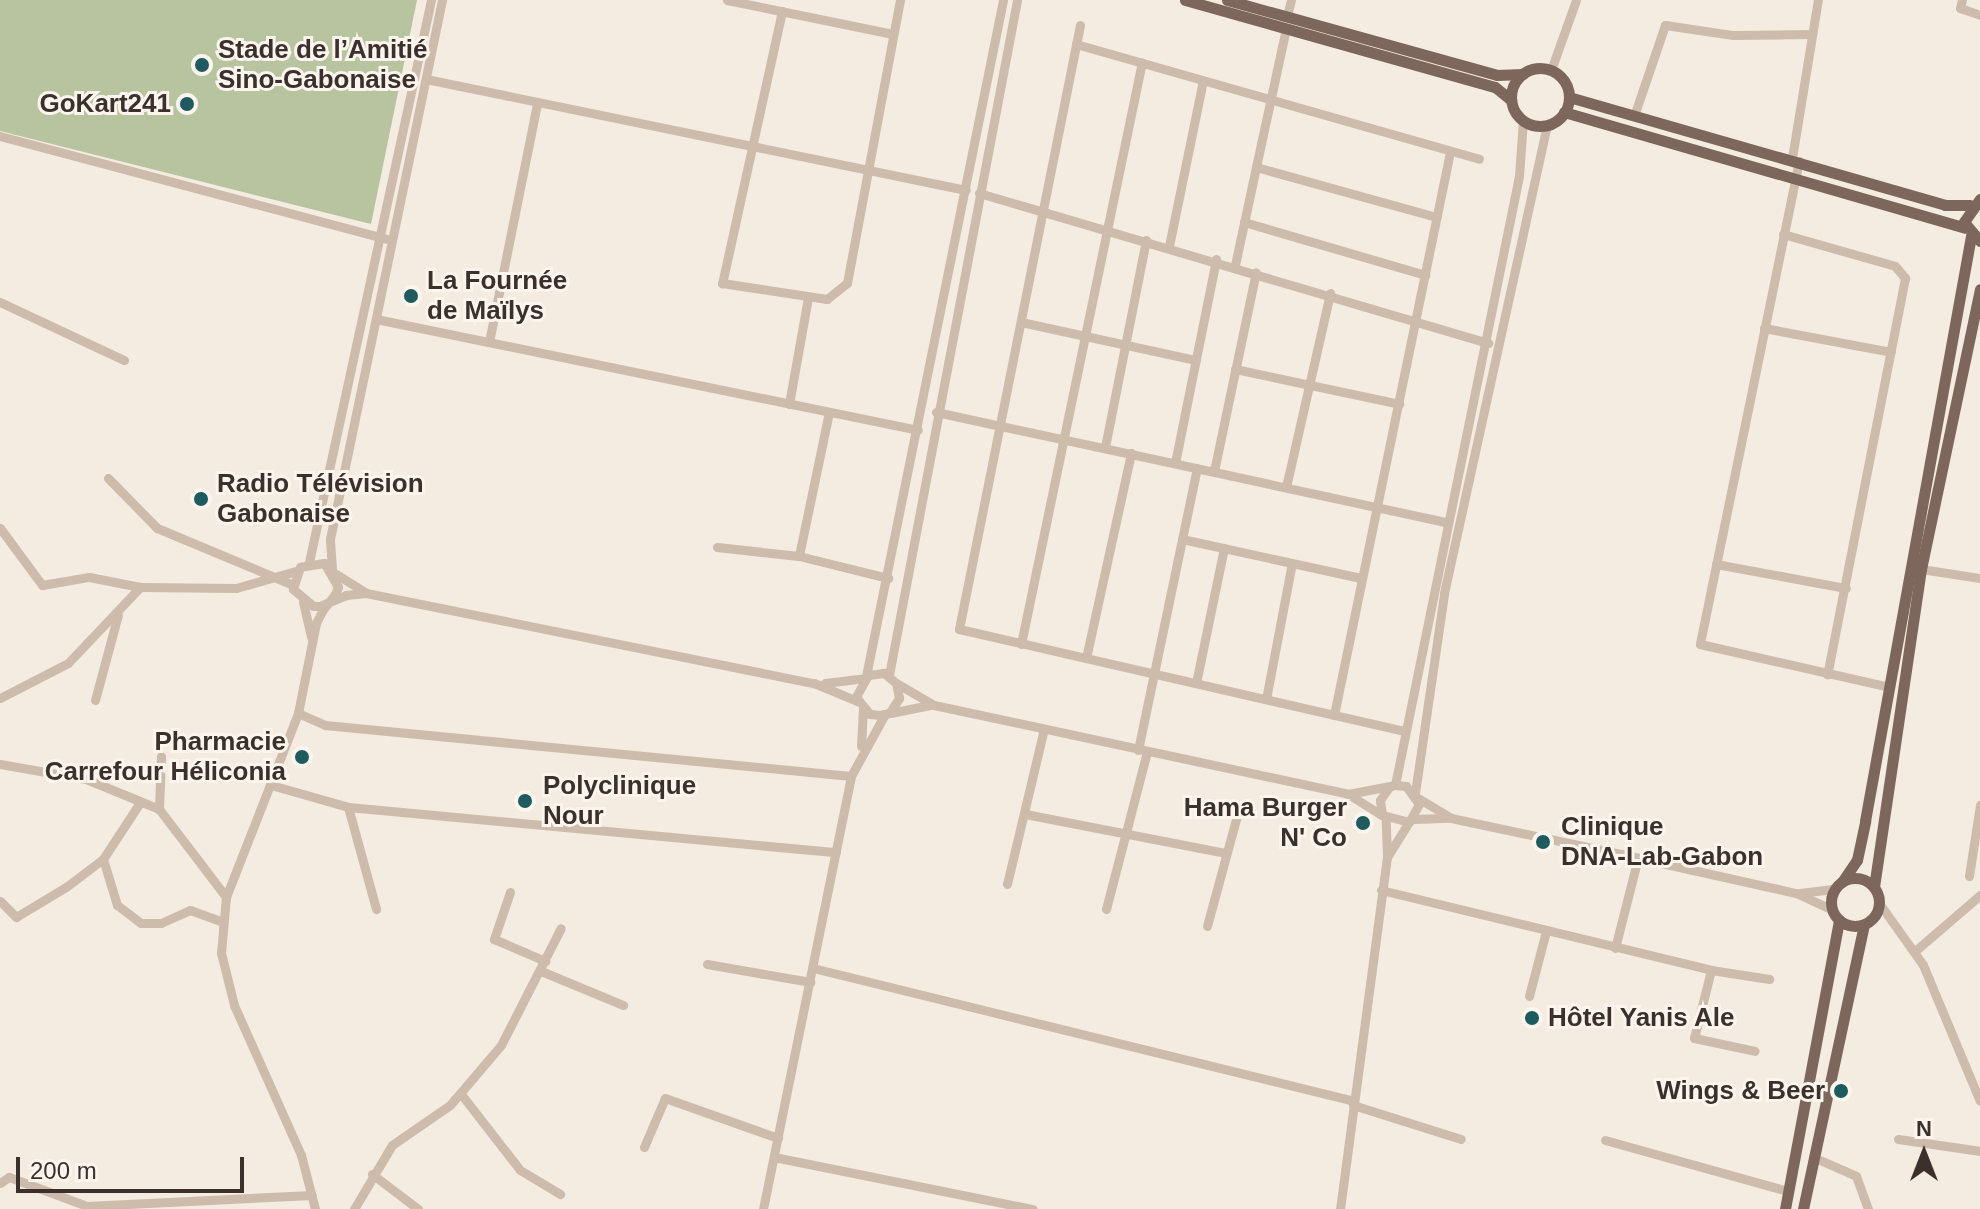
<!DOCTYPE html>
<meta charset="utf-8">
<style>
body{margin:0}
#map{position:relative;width:1980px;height:1209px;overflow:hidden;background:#f4ebe1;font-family:Arial,sans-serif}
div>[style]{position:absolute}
.green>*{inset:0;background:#b8c4a0}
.minor>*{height:9px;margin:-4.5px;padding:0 4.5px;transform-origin:4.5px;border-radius:4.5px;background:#cdbbac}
.major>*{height:11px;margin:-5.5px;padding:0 5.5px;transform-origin:5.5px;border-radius:5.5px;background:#7d675c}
.major>.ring{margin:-5.5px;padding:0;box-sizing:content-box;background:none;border:11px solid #7d675c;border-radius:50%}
.dots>*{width:22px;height:22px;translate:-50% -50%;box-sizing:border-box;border:4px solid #fbf5ee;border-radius:50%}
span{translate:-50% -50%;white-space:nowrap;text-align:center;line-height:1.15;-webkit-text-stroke:6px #fbf5ee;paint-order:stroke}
.poi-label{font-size:26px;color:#3b302b;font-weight:700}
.left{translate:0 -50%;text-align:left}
.right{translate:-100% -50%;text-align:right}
.north{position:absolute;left:1884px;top:1113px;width:80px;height:80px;-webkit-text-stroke:6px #fbf5ee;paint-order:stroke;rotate:0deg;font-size:22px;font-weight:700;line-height:32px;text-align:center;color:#3b302b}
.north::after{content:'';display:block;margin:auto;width:28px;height:36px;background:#3b302b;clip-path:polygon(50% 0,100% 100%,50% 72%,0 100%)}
.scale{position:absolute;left:16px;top:1157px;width:228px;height:36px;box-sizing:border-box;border:4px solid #3b302b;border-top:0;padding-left:10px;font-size:24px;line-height:28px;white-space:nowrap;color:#3b302b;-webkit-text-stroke:6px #fbf5ee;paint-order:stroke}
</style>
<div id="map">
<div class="green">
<i style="clip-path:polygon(0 0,417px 0,371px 224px,0 131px)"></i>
</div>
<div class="minor">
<i style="left:727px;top:0;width:168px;rotate:11.6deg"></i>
<i style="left:1962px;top:0;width:8px;rotate:104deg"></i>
<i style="left:1960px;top:8px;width:21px;rotate:19deg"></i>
<i style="left:782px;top:11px;width:279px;rotate:102.4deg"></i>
<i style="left:722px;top:283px;width:106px;rotate:8.7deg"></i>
<i style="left:827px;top:299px;width:26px;rotate:-39deg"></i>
<i style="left:847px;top:283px;width:288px;rotate:-79.4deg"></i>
<i style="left:1287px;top:16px;width:16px;rotate:-76deg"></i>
<i style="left:1080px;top:25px;width:616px;rotate:101.33deg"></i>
<i style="left:959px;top:629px;width:453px;rotate:12.9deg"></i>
<i style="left:1076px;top:44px;width:419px;rotate:15.9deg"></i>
<i style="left:1551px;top:70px;width:74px;rotate:-70.3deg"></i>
<i style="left:426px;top:79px;width:551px;rotate:11.62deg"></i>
<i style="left:1635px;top:113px;width:93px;rotate:-71.2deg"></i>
<i style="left:1665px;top:25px;width:69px;rotate:8.4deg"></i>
<i style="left:1733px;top:35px;width:79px;rotate:-0.7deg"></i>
<i style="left:0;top:136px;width:400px;rotate:14.9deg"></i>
<i style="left:1792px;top:158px;width:160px;rotate:-80.7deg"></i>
<i style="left:1799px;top:161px;width:493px;rotate:101.6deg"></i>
<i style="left:1700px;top:644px;width:195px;rotate:12.8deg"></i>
<i style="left:1256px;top:167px;width:142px;rotate:-77.8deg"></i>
<i style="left:979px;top:193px;width:531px;rotate:16.42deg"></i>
<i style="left:1244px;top:222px;width:189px;rotate:16.3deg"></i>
<i style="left:1783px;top:234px;width:116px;rotate:15.9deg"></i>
<i style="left:1895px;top:266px;width:16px;rotate:50deg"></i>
<i style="left:1905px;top:278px;width:404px;rotate:101.1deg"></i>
<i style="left:1169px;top:246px;width:168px;rotate:-78.4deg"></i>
<i style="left:1235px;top:265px;width:100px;rotate:-77.9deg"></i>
<i style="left:1256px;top:167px;width:187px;rotate:15.5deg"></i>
<i style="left:0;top:302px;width:137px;rotate:25.1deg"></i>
<i style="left:376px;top:319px;width:553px;rotate:11.57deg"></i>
<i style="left:1021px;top:322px;width:179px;rotate:12.3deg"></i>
<i style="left:1764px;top:328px;width:129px;rotate:10.7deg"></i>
<i style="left:489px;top:342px;width:244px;rotate:-78.6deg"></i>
<i style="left:1235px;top:369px;width:168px;rotate:12deg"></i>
<i style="left:789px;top:404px;width:109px;rotate:-79.9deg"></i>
<i style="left:829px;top:412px;width:147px;rotate:101.8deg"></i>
<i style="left:799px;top:556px;width:92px;rotate:13.9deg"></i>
<i style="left:936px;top:412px;width:521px;rotate:12.19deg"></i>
<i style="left:1105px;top:447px;width:211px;rotate:-78.8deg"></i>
<i style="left:1175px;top:463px;width:208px;rotate:-78.6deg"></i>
<i style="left:1214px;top:471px;width:203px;rotate:-78.1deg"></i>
<i style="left:108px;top:478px;width:70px;rotate:45.6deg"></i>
<i style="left:157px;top:528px;width:147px;rotate:22.7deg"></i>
<i style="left:1286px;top:487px;width:199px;rotate:-77.2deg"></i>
<i style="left:0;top:528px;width:71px;rotate:53.6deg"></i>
<i style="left:42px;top:585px;width:48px;rotate:-9.7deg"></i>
<i style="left:89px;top:577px;width:52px;rotate:11.1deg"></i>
<i style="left:140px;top:587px;width:96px;rotate:0.6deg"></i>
<i style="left:236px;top:588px;width:62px;rotate:-15.8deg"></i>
<i style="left:1182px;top:539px;width:183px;rotate:12.3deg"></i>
<i style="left:717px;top:547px;width:82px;rotate:6.3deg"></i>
<i style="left:309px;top:562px;width:575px;rotate:-77.75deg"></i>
<i style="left:1716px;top:564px;width:132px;rotate:10.5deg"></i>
<i style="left:332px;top:569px;width:30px;rotate:-94deg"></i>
<i style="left:330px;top:539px;width:551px;rotate:-78.26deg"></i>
<i style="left:1921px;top:569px;width:60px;rotate:8.7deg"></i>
<i style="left:336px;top:574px;width:36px;rotate:32deg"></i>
<i style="left:303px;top:602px;width:36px;rotate:77deg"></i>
<i style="left:1021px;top:644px;width:594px;rotate:-78.26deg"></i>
<i style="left:1086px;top:658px;width:210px;rotate:-77.6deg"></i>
<i style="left:889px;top:675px;width:687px;rotate:-79.26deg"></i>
<i style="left:866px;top:676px;width:690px;rotate:-78.54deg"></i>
<i style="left:825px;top:683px;width:38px;rotate:-7deg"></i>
<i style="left:896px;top:683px;width:44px;rotate:30.1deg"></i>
<i style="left:934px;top:705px;width:423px;rotate:12.1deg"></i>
<i style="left:1348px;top:794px;width:40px;rotate:32deg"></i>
<i style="left:1196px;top:683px;width:138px;rotate:-78.3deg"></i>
<i style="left:0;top:698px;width:76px;rotate:-27.2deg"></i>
<i style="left:68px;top:663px;width:105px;rotate:-46.5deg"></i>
<i style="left:1266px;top:699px;width:138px;rotate:-79.2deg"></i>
<i style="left:95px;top:700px;width:88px;rotate:-74.9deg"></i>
<i style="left:890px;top:712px;width:17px;rotate:-57deg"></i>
<i style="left:899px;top:698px;width:15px;rotate:-101deg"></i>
<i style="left:896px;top:683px;width:16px;rotate:-140deg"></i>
<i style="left:884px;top:673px;width:16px;rotate:173deg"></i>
<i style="left:868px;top:675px;width:25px;rotate:119deg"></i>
<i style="left:856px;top:697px;width:22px;rotate:51deg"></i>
<i style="left:870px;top:714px;width:10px;rotate:6deg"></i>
<i style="left:880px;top:715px;width:51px;rotate:-11.3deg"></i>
<i style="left:298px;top:713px;width:30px;rotate:24deg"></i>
<i style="left:325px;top:725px;width:528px;rotate:5.54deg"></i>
<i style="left:1334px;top:715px;width:575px;rotate:-78.36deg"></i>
<i style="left:861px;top:746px;width:37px;rotate:-87deg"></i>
<i style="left:1138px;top:750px;width:288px;rotate:-78.2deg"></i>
<i style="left:161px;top:756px;width:53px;rotate:92.2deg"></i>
<i style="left:159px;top:809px;width:111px;rotate:52.7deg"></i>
<i style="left:0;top:764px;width:87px;rotate:9.9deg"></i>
<i style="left:86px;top:779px;width:79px;rotate:22.3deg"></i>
<i style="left:271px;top:785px;width:80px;rotate:15.9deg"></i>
<i style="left:348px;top:807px;width:490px;rotate:5.3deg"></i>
<i style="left:1395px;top:785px;width:621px;rotate:-78.49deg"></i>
<i style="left:1519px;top:176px;width:56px;rotate:-85.9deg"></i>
<i style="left:1415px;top:793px;width:202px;rotate:-81.7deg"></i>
<i style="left:1444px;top:593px;width:479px;rotate:-77.6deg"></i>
<i style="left:1348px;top:794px;width:48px;rotate:-10.8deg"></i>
<i style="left:1395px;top:785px;width:11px;rotate:5deg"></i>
<i style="left:1406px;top:786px;width:22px;rotate:54deg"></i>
<i style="left:1419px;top:804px;width:21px;rotate:119deg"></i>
<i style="left:1409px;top:822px;width:28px;rotate:-165deg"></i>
<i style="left:1382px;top:815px;width:15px;rotate:-98deg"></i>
<i style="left:1380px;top:800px;width:16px;rotate:-55deg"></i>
<i style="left:1418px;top:798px;width:35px;rotate:31deg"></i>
<i style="left:348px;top:807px;width:106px;rotate:74.6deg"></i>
<i style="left:1025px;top:814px;width:205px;rotate:11deg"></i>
<i style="left:1413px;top:819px;width:38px;rotate:-2deg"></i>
<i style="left:1451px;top:818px;width:174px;rotate:12deg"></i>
<i style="left:1621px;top:854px;width:179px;rotate:12.6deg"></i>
<i style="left:1796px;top:893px;width:41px;rotate:24.7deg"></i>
<i style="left:1387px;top:857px;width:40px;rotate:-58deg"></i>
<i style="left:103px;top:859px;width:48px;rotate:73.1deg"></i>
<i style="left:117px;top:905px;width:30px;rotate:37deg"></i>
<i style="left:141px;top:923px;width:20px"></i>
<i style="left:161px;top:923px;width:32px;rotate:-24deg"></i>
<i style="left:190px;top:910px;width:33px;rotate:20deg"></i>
<i style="left:1969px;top:876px;width:72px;rotate:-81.2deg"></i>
<i style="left:1007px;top:884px;width:159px;rotate:-76.6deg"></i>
<i style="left:1381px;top:890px;width:340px;rotate:13.6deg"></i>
<i style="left:1711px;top:970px;width:70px;rotate:104deg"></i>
<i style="left:1694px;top:1038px;width:62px;rotate:12deg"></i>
<i style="left:510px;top:892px;width:50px;rotate:108.8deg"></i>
<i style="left:494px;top:939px;width:56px;rotate:23.3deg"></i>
<i style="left:1800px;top:893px;width:35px;rotate:-7deg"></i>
<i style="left:0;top:901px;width:23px;rotate:45deg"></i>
<i style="left:16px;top:917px;width:58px;rotate:-31deg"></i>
<i style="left:66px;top:887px;width:46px;rotate:-37.1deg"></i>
<i style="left:103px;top:859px;width:66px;rotate:-56.8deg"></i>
<i style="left:1879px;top:903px;width:76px;rotate:54.6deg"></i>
<i style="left:1923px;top:965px;width:147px;rotate:67.3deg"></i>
<i style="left:1106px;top:909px;width:162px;rotate:-75.4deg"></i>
<i style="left:1207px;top:926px;width:122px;rotate:-74.8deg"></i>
<i style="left:1615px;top:948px;width:93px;rotate:-75.7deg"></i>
<i style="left:1915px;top:951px;width:86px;rotate:-40.7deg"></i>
<i style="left:707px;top:964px;width:105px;rotate:9.9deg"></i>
<i style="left:813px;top:968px;width:557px;rotate:13.81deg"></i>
<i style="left:1711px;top:970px;width:59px;rotate:8.8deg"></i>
<i style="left:541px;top:971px;width:89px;rotate:22.5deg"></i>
<i style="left:1529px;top:996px;width:67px;rotate:-75.3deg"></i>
<i style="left:461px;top:1094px;width:96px;rotate:52.2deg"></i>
<i style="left:520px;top:1170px;width:47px;rotate:31deg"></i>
<i style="left:1353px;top:1105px;width:113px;rotate:17.5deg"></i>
<i style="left:1898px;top:1139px;width:83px;rotate:8.3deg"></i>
<i style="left:1605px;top:1140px;width:190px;rotate:15.6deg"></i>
<i style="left:644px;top:1147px;width:53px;rotate:-66.8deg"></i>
<i style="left:665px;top:1098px;width:120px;rotate:19.5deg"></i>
<i style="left:774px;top:1157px;width:264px;rotate:11.4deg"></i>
<i style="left:1813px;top:1157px;width:47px;rotate:23.8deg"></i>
<i style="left:1856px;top:1176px;width:35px;rotate:70deg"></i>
<i style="left:372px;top:1174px;width:58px;rotate:37.3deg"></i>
<i style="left:0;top:1183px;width:11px;rotate:-34deg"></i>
<i style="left:9px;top:1177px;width:83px;rotate:20.4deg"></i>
<i style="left:87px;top:1206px;width:225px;rotate:-2.8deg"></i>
<i style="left:315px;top:1209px;width:56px;rotate:-104.5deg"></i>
<i style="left:301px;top:1155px;width:164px;rotate:-114.1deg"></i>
<i style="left:234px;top:1005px;width:54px;rotate:-104deg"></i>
<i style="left:221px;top:953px;width:56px;rotate:-84.9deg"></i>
<i style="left:226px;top:897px;width:198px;rotate:-68.6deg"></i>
<i style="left:298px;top:713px;width:92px;rotate:-78.7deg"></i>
<i style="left:316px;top:623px;width:13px;rotate:-63deg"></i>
<i style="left:322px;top:611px;width:11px;rotate:-52deg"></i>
<i style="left:329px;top:602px;width:10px;rotate:-53deg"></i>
<i style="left:335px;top:594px;width:8px;rotate:-67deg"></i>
<i style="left:338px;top:587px;width:28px;rotate:-120deg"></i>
<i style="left:324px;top:563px;width:24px;rotate:171deg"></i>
<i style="left:300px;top:567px;width:23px;rotate:108deg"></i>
<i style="left:293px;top:589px;width:26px;rotate:40deg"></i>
<i style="left:313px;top:606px;width:7px"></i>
<i style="left:320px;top:606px;width:10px;rotate:-24deg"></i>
<i style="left:329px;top:602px;width:18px;rotate:-22deg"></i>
<i style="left:346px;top:595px;width:20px;rotate:-6deg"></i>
<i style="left:366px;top:593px;width:457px;rotate:11.4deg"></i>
<i style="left:814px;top:683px;width:47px;rotate:22.7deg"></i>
<i style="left:354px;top:1209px;width:74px;rotate:-59.3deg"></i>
<i style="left:392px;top:1145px;width:70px;rotate:-34.6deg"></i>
<i style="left:450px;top:1105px;width:79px;rotate:-49.6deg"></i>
<i style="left:501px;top:1045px;width:131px;rotate:-62.9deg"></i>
<i style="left:763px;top:1209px;width:442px;rotate:-78.5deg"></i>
<i style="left:851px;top:776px;width:71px;rotate:-61.3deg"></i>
<i style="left:1340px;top:1209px;width:355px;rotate:-82.4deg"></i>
<i style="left:1387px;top:857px;width:38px;rotate:-92deg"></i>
</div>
<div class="major">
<i style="left:1185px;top:0;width:322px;rotate:15.7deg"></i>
<i style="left:1495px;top:87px;width:21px;rotate:39deg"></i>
<i style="left:1227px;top:0;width:280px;rotate:15.5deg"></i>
<i style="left:1497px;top:75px;width:26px;rotate:-2deg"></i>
<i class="ring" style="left:1511px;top:68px;width:47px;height:47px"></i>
<i style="left:1569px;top:97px;width:391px;rotate:16deg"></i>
<i style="left:1945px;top:205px;width:25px"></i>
<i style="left:1564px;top:112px;width:417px;rotate:16.1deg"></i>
<i style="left:1980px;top:199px;width:28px;rotate:125deg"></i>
<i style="left:1964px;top:222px;width:25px;rotate:50deg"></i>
<i class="ring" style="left:1831px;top:878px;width:37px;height:37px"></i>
<i style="left:1842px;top:882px;width:27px;rotate:-56deg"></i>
<i style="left:1857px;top:860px;width:40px;rotate:-78deg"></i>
<i style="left:1865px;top:821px;width:595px;rotate:-79.73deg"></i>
<i style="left:1874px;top:887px;width:321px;rotate:-81.6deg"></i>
<i style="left:1921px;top:569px;width:286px;rotate:-78.1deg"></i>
<i style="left:1785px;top:1209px;width:294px;rotate:-79.4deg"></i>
<i style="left:1803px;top:1209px;width:291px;rotate:-77.9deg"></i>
</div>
<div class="dots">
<i style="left:202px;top:65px;background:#1f5a5e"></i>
<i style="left:187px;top:104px;background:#1f5a5e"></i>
<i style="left:411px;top:296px;background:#1f5a5e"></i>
<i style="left:201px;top:499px;background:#1f5a5e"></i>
<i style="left:302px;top:757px;background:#1f5a5e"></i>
<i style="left:525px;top:801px;background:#1f5a5e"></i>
<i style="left:1363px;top:823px;background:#1f5a5e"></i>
<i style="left:1543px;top:842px;background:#1f5a5e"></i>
<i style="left:1532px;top:1018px;background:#1f5a5e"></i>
<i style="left:1841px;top:1091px;background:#1f5a5e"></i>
</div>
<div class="poi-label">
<span class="left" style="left:218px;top:65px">Stade de l’Amitié<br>Sino-Gabonaise</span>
<span class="right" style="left:171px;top:104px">GoKart241</span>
<span class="left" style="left:427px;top:296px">La Fournée<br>de Maïlys</span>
<span class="left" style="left:217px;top:499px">Radio Télévision<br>Gabonaise</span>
<span class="right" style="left:286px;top:757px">Pharmacie<br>Carrefour Héliconia</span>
<span class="left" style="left:543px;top:801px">Polyclinique<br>Nour</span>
<span class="right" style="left:1347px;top:823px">Hama Burger<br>N' Co</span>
<span class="left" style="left:1561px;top:842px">Clinique<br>DNA-Lab-Gabon</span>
<span class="left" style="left:1548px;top:1018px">Hôtel Yanis Ale</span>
<span class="right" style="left:1825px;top:1091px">Wings &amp; Beer</span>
</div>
<div class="north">N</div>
<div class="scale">200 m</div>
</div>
